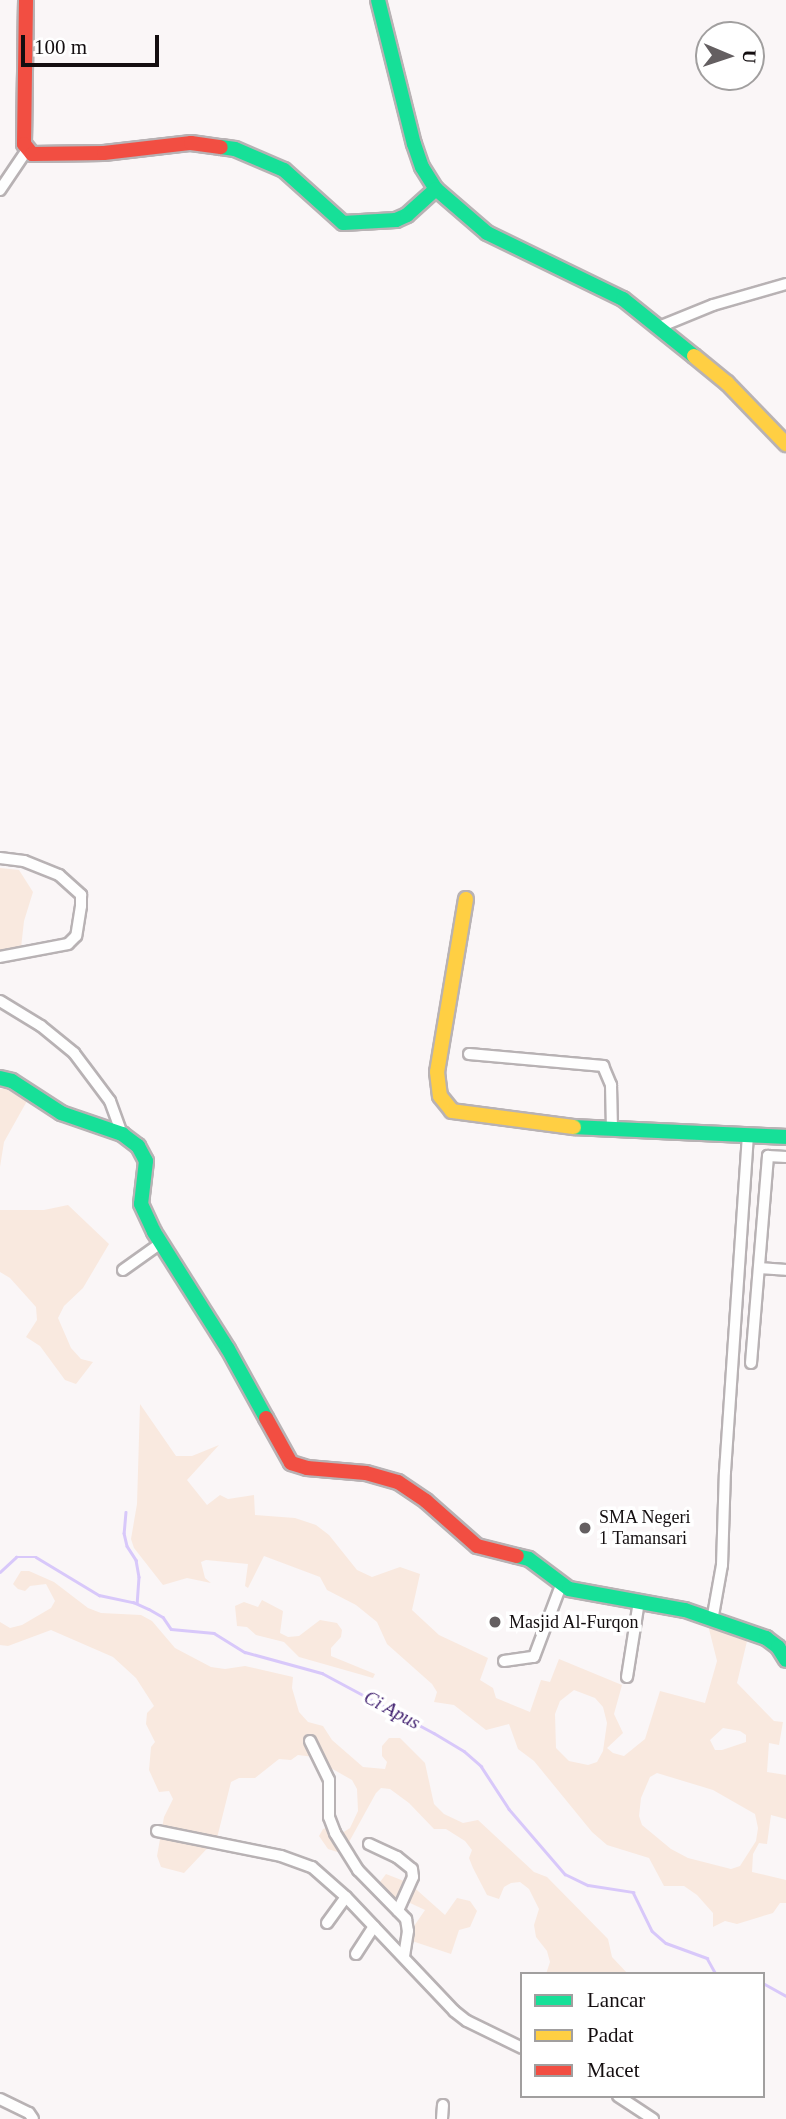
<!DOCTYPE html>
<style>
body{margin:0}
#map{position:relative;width:786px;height:2119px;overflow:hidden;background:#faf6f7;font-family:"Times New Roman",serif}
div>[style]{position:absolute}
.green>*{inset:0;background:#f9e9df}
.stream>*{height:2.5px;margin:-1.25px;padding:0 1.25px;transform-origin:1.25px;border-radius:1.25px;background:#d8c8fa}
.roads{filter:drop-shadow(2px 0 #b8b2b4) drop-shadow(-2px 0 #b8b2b4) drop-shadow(0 2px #b8b2b4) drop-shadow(0 -2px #b8b2b4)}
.street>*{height:10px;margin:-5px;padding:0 5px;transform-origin:5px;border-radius:5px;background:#fefefe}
.fast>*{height:14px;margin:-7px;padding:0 7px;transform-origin:7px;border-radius:7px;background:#16e098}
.slow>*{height:14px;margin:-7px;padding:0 7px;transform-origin:7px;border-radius:7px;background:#ffcf43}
.jam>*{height:14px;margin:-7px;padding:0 7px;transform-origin:7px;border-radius:7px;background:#f24e42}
.dots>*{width:19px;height:19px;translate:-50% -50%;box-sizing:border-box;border:4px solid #fff;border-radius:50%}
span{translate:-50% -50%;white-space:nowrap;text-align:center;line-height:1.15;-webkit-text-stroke:7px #fff;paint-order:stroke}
.poi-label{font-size:18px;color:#140e10}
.left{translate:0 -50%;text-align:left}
.water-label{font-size:19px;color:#412170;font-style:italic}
.legend{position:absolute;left:520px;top:1972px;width:245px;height:126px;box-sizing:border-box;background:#fff;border:2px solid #a19f9f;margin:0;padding:9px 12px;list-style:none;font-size:21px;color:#140e10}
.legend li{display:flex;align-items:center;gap:14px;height:35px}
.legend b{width:35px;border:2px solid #a19f9f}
.north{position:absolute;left:695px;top:21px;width:70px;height:70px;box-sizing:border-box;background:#fff;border:2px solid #a19f9f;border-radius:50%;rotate:92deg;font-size:19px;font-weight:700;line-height:28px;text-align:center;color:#140e10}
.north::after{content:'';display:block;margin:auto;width:24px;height:32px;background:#645f61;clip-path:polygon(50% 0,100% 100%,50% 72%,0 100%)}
.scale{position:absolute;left:21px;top:35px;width:138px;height:32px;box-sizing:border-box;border:4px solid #140e10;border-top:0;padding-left:9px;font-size:21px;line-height:24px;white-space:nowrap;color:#140e10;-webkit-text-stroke:5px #fff;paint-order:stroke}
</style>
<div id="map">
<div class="green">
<i style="clip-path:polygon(0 868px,19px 870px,33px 892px,24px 921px,21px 948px,19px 953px,0 957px)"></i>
<i style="clip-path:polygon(0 1089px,6px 1089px,27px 1101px,4px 1142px,0 1167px)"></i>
<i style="clip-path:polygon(68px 1205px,109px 1244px,83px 1288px,64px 1306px,58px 1318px,71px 1348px,81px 1359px,93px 1362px,76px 1384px,65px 1380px,40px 1346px,26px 1337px,37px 1320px,36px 1307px,10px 1278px,0 1272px,0 1210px,44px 1210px)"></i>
<i style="clip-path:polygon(evenodd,140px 1404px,176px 1456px,192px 1456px,219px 1445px,187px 1480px,207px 1505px,220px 1495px,228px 1499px,254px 1495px,255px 1515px,295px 1518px,316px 1525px,329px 1535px,357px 1570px,372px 1577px,400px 1567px,420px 1574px,412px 1610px,439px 1635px,488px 1658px,480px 1680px,493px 1688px,496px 1698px,530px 1712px,541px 1680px,550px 1682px,559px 1659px,622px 1685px,614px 1714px,623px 1733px,607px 1748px,613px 1753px,624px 1756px,645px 1739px,660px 1691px,705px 1703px,717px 1661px,707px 1621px,748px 1637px,737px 1683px,774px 1721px,783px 1722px,779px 1745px,769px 1743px,767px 1772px,786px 1775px,786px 1819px,771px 1815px,767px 1844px,759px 1843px,753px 1854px,752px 1872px,786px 1880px,786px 1903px,780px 1903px,773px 1913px,737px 1924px,725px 1921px,713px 1927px,713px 1913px,697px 1895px,684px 1886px,664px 1886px,649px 1858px,607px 1845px,592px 1832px,534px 1761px,518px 1749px,509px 1724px,486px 1730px,454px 1705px,434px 1702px,437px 1692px,432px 1684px,387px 1644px,377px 1622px,356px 1605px,327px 1590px,320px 1577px,264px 1556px,248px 1588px,245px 1586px,248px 1564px,206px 1560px,201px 1562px,205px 1578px,211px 1583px,187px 1578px,163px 1585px,134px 1548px,131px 1539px,137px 1504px,140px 1404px,574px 1690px,595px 1698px,603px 1707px,607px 1723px,603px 1751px,597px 1762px,588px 1765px,569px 1761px,556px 1748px,555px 1714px,560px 1701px,574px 1690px,140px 1404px,723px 1728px,740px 1731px,746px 1735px,746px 1742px,722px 1750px,715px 1750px,710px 1740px,723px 1728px,140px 1404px,657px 1773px,713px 1790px,755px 1814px,758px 1828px,756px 1841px,740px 1866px,731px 1869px,688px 1858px,671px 1849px,642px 1825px,639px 1816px,641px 1798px,650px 1777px,657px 1773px)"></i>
<i style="clip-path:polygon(21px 1571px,29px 1571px,54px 1582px,88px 1608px,101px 1613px,141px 1615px,152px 1621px,175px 1648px,211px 1667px,225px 1669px,245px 1666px,293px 1677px,292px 1688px,299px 1712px,308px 1722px,323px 1726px,332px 1740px,363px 1767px,385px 1769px,387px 1762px,382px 1756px,382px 1746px,389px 1738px,400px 1738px,425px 1763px,434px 1804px,444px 1814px,463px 1823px,478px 1820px,534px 1872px,547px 1877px,608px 1939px,612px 1957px,628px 1974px,546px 1974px,550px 1962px,547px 1951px,536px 1937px,534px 1925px,539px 1909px,529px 1889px,520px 1882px,511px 1883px,504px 1887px,499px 1899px,487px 1895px,473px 1868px,469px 1858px,472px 1850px,465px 1841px,446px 1829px,434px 1829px,409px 1803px,390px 1789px,381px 1788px,376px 1793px,349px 1842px,353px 1857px,328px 1849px,319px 1836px,323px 1829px,329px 1827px,339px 1835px,350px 1828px,358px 1811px,357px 1789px,352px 1780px,329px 1767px,322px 1758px,298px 1755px,291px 1760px,279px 1759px,255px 1778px,239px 1778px,231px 1782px,217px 1838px,184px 1873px,161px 1867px,157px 1856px,164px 1817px,173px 1799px,169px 1791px,159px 1792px,149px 1770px,151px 1747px,155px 1742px,146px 1724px,147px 1713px,154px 1706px,136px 1678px,113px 1657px,51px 1630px,8px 1646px,0 1645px,0 1622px,10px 1628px,22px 1625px,51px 1608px,55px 1601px,46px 1584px,30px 1586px,25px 1591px,18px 1589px,13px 1584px)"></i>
<i style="clip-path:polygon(262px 1600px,283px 1611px,280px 1633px,288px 1637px,299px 1636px,320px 1620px,337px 1623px,342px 1630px,341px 1637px,331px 1648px,331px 1656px,375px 1674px,373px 1678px,299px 1657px,284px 1642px,256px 1635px,247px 1627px,237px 1626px,235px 1606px,244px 1602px,258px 1607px)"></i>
<i style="clip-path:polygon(386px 1874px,409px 1883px,445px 1915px,457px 1898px,470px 1901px,477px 1911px,470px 1927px,459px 1930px,451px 1954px,409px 1940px,410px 1932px,425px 1910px,408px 1902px,395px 1911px,374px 1890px)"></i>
</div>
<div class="stream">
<i style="left:126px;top:1512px;width:21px;rotate:95deg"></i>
<i style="left:124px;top:1533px;width:13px;rotate:77deg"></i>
<i style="left:127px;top:1546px;width:17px;rotate:57deg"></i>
<i style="left:136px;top:1560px;width:17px;rotate:80deg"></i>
<i style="left:139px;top:1577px;width:26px;rotate:94deg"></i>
<i style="left:0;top:1572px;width:22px;rotate:-43deg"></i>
<i style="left:16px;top:1557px;width:20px"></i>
<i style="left:36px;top:1557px;width:74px;rotate:31.1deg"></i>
<i style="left:99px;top:1595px;width:35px;rotate:12deg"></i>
<i style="left:133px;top:1602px;width:17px;rotate:24deg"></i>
<i style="left:149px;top:1609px;width:16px;rotate:30deg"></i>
<i style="left:163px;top:1617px;width:14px;rotate:56deg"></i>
<i style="left:171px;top:1629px;width:43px;rotate:5.3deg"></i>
<i style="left:214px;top:1633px;width:36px;rotate:32deg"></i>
<i style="left:245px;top:1652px;width:80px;rotate:15.3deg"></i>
<i style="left:322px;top:1673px;width:127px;rotate:28.2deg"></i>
<i style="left:434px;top:1733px;width:35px;rotate:31deg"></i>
<i style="left:464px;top:1751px;width:23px;rotate:41deg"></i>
<i style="left:481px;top:1766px;width:51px;rotate:56.9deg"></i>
<i style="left:509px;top:1809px;width:86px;rotate:49.3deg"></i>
<i style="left:565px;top:1874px;width:25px;rotate:26deg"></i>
<i style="left:588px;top:1885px;width:46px;rotate:8.8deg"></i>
<i style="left:633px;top:1892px;width:43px;rotate:64deg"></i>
<i style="left:652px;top:1931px;width:18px;rotate:41deg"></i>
<i style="left:666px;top:1943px;width:44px;rotate:20.1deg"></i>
<i style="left:707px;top:1958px;width:18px;rotate:61deg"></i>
<i style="left:763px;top:1983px;width:26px;rotate:29deg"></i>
</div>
<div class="roads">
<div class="street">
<i style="left:0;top:190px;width:48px;rotate:-56deg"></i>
<i style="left:659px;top:327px;width:58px;rotate:-22.2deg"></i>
<i style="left:713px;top:305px;width:76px;rotate:-16deg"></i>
<i style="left:0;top:858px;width:24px;rotate:7deg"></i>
<i style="left:24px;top:861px;width:38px;rotate:22deg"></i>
<i style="left:59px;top:875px;width:30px;rotate:42deg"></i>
<i style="left:81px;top:895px;width:11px;rotate:90deg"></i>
<i style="left:81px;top:906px;width:30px;rotate:99deg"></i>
<i style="left:76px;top:936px;width:11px;rotate:135deg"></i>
<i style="left:68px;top:944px;width:69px;rotate:169.2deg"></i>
<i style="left:0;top:1001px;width:48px;rotate:31.4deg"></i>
<i style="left:41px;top:1026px;width:43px;rotate:39.3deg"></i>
<i style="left:74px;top:1053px;width:60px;rotate:53.1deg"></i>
<i style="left:110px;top:1101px;width:35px;rotate:70deg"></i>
<i style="left:469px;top:1054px;width:135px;rotate:5.1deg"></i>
<i style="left:603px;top:1066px;width:21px;rotate:67deg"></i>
<i style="left:611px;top:1085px;width:44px;rotate:88.7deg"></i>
<i style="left:759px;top:1268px;width:27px;rotate:4deg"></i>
<i style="left:123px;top:1270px;width:47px;rotate:-35.4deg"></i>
<i style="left:751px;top:1363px;width:208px;rotate:-85.3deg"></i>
<i style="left:768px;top:1156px;width:18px;rotate:3deg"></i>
<i style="left:712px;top:1621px;width:57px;rotate:-79.9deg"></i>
<i style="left:722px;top:1565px;width:93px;rotate:-88.2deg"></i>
<i style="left:725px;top:1472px;width:338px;rotate:-86.1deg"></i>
<i style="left:504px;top:1661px;width:30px;rotate:-8deg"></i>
<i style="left:534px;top:1657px;width:77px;rotate:-69.4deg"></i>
<i style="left:627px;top:1677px;width:77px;rotate:-81deg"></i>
<i style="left:310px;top:1741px;width:43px;rotate:64deg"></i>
<i style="left:329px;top:1780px;width:37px;rotate:90deg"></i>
<i style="left:329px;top:1817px;width:17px;rotate:69deg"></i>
<i style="left:335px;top:1833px;width:44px;rotate:58.1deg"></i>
<i style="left:358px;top:1870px;width:69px;rotate:45.6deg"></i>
<i style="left:406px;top:1919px;width:12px;rotate:81deg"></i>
<i style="left:408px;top:1931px;width:25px;rotate:99deg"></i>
<i style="left:157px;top:1831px;width:126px;rotate:11.4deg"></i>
<i style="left:281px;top:1856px;width:33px;rotate:20deg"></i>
<i style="left:312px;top:1867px;width:45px;rotate:41.4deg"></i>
<i style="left:346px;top:1897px;width:157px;rotate:46.5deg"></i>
<i style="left:454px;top:2011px;width:16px;rotate:38deg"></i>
<i style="left:467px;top:2021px;width:61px;rotate:26.1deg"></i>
<i style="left:369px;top:1844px;width:31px;rotate:25deg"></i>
<i style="left:397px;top:1857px;width:19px;rotate:39deg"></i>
<i style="left:412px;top:1869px;width:8px;rotate:83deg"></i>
<i style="left:413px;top:1877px;width:37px;rotate:114deg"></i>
<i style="left:327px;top:1923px;width:32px;rotate:-54deg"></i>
<i style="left:356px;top:1954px;width:33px;rotate:-57deg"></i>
<i style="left:618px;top:2096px;width:42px;rotate:33.3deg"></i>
<i style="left:0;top:2099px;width:32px;rotate:26deg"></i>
<i style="left:29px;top:2113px;width:7px;rotate:56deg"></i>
<i style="left:442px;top:2119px;width:14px;rotate:-86deg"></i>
</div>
<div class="fast">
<i style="left:378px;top:0;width:148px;rotate:76deg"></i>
<i style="left:414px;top:144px;width:24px;rotate:71deg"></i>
<i style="left:422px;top:167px;width:26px;rotate:58deg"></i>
<i style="left:436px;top:189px;width:67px;rotate:40.8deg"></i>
<i style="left:487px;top:233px;width:151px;rotate:25.9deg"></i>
<i style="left:623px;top:299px;width:91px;rotate:38.8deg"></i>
<i style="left:221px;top:147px;width:14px;rotate:8deg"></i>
<i style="left:235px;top:149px;width:53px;rotate:23.2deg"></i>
<i style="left:284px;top:170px;width:79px;rotate:41.9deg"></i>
<i style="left:343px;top:223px;width:53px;rotate:-3.2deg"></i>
<i style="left:396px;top:220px;width:12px;rotate:-24deg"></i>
<i style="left:407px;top:215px;width:39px;rotate:-42deg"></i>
<i style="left:0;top:1078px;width:12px;rotate:14deg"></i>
<i style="left:12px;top:1081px;width:59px;rotate:33.1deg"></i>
<i style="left:61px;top:1113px;width:65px;rotate:19deg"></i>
<i style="left:122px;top:1134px;width:20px;rotate:37deg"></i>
<i style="left:138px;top:1146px;width:17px;rotate:62deg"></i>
<i style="left:146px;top:1161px;width:43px;rotate:96.6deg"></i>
<i style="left:141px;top:1204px;width:31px;rotate:65deg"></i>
<i style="left:154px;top:1232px;width:138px;rotate:57.7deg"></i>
<i style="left:228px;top:1349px;width:79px;rotate:61.2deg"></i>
<i style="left:574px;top:1127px;width:212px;rotate:2.7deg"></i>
<i style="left:517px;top:1556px;width:12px;rotate:14deg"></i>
<i style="left:529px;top:1559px;width:50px;rotate:36.9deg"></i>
<i style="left:569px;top:1589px;width:118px;rotate:10.3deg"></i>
<i style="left:685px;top:1610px;width:86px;rotate:19.1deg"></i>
<i style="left:766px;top:1638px;width:15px;rotate:37deg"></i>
<i style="left:778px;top:1647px;width:15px;rotate:58deg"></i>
</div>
<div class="slow">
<i style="left:694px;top:356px;width:43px;rotate:39.3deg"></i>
<i style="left:727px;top:383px;width:85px;rotate:46deg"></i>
<i style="left:466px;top:899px;width:175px;rotate:99.5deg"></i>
<i style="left:437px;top:1072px;width:24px;rotate:83deg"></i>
<i style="left:440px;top:1096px;width:19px;rotate:51deg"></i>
<i style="left:452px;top:1111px;width:123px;rotate:7.5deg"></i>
</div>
<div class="jam">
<i style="left:26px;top:0;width:144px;rotate:90.8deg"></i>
<i style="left:24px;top:144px;width:13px;rotate:51deg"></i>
<i style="left:32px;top:154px;width:72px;rotate:-0.8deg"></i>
<i style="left:104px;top:153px;width:88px;rotate:-6.6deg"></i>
<i style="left:191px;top:143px;width:30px;rotate:8deg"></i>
<i style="left:266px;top:1418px;width:51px;rotate:60.9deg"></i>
<i style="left:291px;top:1463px;width:17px;rotate:17deg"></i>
<i style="left:307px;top:1468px;width:59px;rotate:4.8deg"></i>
<i style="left:366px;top:1473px;width:33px;rotate:16deg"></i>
<i style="left:398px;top:1482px;width:34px;rotate:34deg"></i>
<i style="left:426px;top:1501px;width:68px;rotate:41.4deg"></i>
<i style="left:477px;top:1546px;width:41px;rotate:14deg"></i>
</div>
</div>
<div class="dots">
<i style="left:585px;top:1528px;background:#645f61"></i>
<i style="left:495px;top:1622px;background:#645f61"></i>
</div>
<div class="poi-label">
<span class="left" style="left:599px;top:1528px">SMA Negeri<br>1 Tamansari</span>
<span class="left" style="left:509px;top:1622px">Masjid Al-Furqon</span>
</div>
<div class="water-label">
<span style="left:392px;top:1710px;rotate:28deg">Ci Apus</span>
</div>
<ul class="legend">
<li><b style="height:9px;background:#16e098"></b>Lancar</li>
<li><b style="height:9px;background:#ffcf43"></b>Padat</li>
<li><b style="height:9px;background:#f24e42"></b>Macet</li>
</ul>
<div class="north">U</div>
<div class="scale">100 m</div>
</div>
